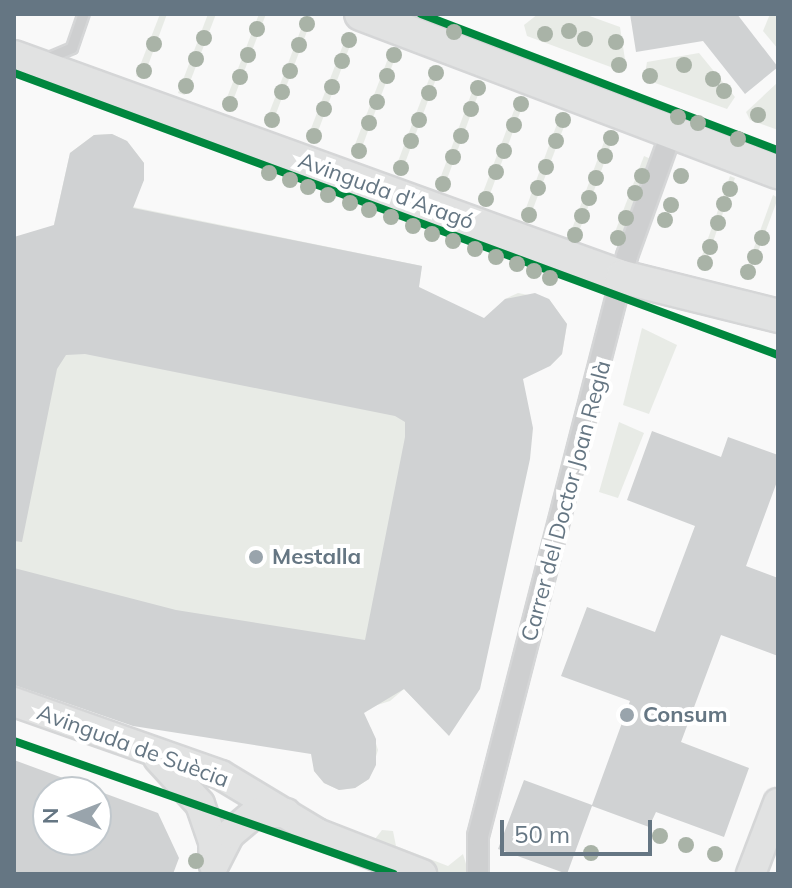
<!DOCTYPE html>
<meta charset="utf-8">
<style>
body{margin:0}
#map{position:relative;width:792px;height:888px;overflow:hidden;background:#f9f9f9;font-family:Mulish,sans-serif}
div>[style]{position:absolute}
.green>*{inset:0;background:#e8ebe6}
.building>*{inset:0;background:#d0d2d3}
.roads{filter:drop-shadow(2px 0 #d5d6d7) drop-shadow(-2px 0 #d5d6d7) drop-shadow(0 2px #d5d6d7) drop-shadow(0 -2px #d5d6d7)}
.lane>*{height:10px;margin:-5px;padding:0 5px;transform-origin:5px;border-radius:5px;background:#cecfd0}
.street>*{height:20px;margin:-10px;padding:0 10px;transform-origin:10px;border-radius:10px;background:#cecfd0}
.secondary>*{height:28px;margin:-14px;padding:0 14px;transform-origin:14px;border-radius:14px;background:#e1e2e2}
.primary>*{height:32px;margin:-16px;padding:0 16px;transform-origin:16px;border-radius:16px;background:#e1e2e2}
.cycleway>*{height:8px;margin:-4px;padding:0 4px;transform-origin:4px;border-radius:4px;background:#00873e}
.trees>*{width:16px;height:16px;margin:-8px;border-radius:50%;background:#a9b3a7}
.dots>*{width:22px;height:22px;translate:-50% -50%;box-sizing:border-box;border:4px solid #fff;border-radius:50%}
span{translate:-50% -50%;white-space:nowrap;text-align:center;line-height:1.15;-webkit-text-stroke:8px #fff;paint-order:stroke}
.street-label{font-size:22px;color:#657683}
.poi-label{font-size:22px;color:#657683;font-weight:700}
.left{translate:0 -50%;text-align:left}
.frame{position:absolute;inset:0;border:16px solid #657683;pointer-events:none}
.north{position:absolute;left:32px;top:776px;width:80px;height:80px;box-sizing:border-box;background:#fff;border:2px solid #c1c8cd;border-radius:50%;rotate:270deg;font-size:22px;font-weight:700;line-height:32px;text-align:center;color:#657683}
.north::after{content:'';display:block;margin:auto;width:28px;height:36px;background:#99a4ac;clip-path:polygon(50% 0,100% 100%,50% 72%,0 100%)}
.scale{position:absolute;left:500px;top:820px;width:152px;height:36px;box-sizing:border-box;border:4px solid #657683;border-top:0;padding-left:10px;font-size:24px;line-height:28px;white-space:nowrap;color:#657683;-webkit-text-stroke:6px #fff;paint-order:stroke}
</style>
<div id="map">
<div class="green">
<i style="clip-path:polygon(160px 14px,167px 14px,143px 79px,136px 76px)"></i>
<i style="clip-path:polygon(208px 14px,216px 14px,185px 95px,178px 93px)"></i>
<i style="clip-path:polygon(259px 14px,266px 14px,229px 111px,223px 108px)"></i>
<i style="clip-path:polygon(538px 14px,584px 14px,620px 27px,626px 66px,616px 69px,527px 36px,524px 25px)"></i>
<i style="clip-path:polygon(770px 14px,778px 14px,778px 49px,763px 31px)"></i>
<i style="clip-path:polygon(306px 16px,312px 18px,271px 127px,265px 124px)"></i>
<i style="clip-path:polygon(348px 32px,354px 35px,314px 142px,307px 139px)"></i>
<i style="clip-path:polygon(392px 48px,398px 50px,358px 158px,351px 155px)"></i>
<i style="clip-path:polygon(699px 53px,735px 97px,727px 109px,644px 79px,647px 62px)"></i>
<i style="clip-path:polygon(434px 66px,440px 68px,401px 174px,394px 172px)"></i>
<i style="clip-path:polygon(476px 81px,482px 84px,443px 190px,437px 187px)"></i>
<i style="clip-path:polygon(778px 82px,778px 130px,750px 120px,746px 112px)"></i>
<i style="clip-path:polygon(519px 97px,525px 99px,486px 205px,479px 203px)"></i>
<i style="clip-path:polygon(561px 113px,568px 116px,528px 222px,522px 219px)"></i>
<i style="clip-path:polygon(608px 131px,615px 133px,576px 240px,569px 237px)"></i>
<i style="clip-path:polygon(112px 134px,127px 141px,144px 163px,144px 180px,128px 206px,422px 266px,417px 298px,490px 343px,505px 299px,518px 293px,549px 299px,567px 324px,562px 354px,550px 366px,522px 373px,456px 708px,440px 726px,404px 689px,390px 701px,355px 712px,371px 728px,378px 750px,369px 779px,355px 788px,339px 790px,324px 783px,314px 771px,314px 742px,14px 673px,14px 254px,50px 242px,70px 153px,94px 135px)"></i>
<i style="clip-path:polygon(644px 156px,651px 159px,619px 243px,612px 240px)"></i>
<i style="clip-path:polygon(730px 176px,735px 178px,704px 268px,698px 267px)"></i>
<i style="clip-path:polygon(773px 195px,778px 198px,748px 279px,743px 278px)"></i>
<i style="clip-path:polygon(642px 328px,677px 345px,649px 414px,623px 405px)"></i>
<i style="clip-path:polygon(619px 422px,644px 433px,618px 498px,599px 492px)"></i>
<i style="clip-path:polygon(382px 830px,393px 831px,396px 846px,448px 866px,463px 854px,469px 874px,437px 874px,368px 848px)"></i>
</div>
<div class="building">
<i style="clip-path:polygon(630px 14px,737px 14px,778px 67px,745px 94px,703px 41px,636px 52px)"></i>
<i style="clip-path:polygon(112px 134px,127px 141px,144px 163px,144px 180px,133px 208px,422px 266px,419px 287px,484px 318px,505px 299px,535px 293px,549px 299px,567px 324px,562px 354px,550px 366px,523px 379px,533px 428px,530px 459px,480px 689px,449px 736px,404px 689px,364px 713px,376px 739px,376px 765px,369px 779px,355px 788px,339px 790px,324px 783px,314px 771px,311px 754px,133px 726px,14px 685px,14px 568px,176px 610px,365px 640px,405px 437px,405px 422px,395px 416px,85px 354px,66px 355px,57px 369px,22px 542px,14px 541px,14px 237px,54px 225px,70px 153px,94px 135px)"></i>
<i style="clip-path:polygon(652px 431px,721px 457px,728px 437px,778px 455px,778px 479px,746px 566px,778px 578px,778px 656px,721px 635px,681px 742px,749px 768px,724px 837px,656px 812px,649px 827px,592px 806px,567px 874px,498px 849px,524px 780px,592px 805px,630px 701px,561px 676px,587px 607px,655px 632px,695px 526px,627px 500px)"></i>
<i style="clip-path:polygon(evenodd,14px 760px,158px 813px,179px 858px,173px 874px,14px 874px,14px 760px,48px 792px,96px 792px,96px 840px,48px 840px,48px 792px)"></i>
</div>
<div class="roads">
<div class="lane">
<i style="left:49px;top:58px;width:25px;rotate:-23deg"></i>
<i style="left:72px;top:48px;width:36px;rotate:-71deg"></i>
</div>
<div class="street">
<i style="left:478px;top:874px;width:38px;rotate:-90deg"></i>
<i style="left:478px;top:836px;width:599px;rotate:-75.59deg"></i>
<i style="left:627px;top:256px;width:133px;rotate:-70.2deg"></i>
</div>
<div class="secondary">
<i style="left:14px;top:702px;width:219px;rotate:19.4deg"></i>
<i style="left:221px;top:775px;width:112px;rotate:31.1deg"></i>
<i style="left:317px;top:833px;width:113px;rotate:21.3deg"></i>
<i style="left:158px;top:758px;width:62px;rotate:47.6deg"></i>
<i style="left:200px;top:804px;width:39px;rotate:71deg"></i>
<i style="left:213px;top:841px;width:24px;rotate:88deg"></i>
<i style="left:214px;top:865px;width:35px;rotate:-63deg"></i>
<i style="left:230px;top:834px;width:33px;rotate:-40deg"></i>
<i style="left:255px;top:813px;width:31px"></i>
<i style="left:751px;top:874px;width:76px;rotate:-69.2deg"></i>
</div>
<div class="primary">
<i style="left:361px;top:14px;width:446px;rotate:20.8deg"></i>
<i style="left:14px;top:57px;width:647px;rotate:19.89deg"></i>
<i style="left:622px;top:277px;width:161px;rotate:14deg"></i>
</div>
</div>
<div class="cycleway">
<i style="left:421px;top:14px;width:382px;rotate:20.9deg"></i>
<i style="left:14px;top:73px;width:814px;rotate:20.26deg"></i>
<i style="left:14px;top:741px;width:402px;rotate:19.3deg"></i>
</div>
<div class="trees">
<i style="left:307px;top:24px"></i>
<i style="left:257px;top:29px"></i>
<i style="left:569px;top:31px"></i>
<i style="left:454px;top:32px"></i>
<i style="left:545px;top:34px"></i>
<i style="left:204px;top:38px"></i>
<i style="left:585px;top:39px"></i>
<i style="left:349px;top:40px"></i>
<i style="left:616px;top:42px"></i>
<i style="left:154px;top:44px"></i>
<i style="left:299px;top:45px"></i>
<i style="left:248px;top:55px"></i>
<i style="left:394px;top:55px"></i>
<i style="left:196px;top:59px"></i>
<i style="left:342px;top:61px"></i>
<i style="left:619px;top:65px"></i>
<i style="left:684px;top:65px"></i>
<i style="left:144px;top:71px"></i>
<i style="left:290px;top:71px"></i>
<i style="left:436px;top:73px"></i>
<i style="left:387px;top:76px"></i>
<i style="left:650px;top:76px"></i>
<i style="left:240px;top:77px"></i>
<i style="left:713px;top:79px"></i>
<i style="left:186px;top:86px"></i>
<i style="left:332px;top:87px"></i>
<i style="left:478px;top:88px"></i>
<i style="left:724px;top:91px"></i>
<i style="left:282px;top:92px"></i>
<i style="left:429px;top:93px"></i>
<i style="left:377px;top:102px"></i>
<i style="left:230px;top:104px"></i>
<i style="left:521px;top:104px"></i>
<i style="left:324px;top:109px"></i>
<i style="left:471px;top:109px"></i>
<i style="left:758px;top:115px"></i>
<i style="left:678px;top:117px"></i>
<i style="left:272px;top:120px"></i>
<i style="left:419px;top:120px"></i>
<i style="left:563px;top:120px"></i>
<i style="left:369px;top:123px"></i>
<i style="left:698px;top:123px"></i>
<i style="left:514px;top:125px"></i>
<i style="left:314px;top:136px"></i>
<i style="left:461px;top:136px"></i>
<i style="left:611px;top:138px"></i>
<i style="left:738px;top:139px"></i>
<i style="left:411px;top:141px"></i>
<i style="left:556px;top:141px"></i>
<i style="left:359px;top:151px"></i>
<i style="left:504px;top:151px"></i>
<i style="left:605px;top:156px"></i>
<i style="left:453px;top:157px"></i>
<i style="left:546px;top:167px"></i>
<i style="left:401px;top:168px"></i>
<i style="left:496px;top:172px"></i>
<i style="left:269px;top:173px"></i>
<i style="left:642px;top:176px"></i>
<i style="left:681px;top:176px"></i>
<i style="left:596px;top:178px"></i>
<i style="left:290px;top:180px"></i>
<i style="left:443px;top:184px"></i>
<i style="left:308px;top:187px"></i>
<i style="left:538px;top:188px"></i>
<i style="left:730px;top:189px"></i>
<i style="left:635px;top:193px"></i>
<i style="left:328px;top:195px"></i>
<i style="left:589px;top:198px"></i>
<i style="left:486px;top:199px"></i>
<i style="left:350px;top:203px"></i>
<i style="left:724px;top:204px"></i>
<i style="left:671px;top:205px"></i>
<i style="left:369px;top:210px"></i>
<i style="left:529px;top:215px"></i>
<i style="left:582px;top:216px"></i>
<i style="left:391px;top:217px"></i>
<i style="left:626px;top:218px"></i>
<i style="left:665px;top:220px"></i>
<i style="left:718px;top:223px"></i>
<i style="left:413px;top:226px"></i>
<i style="left:432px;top:234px"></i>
<i style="left:575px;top:235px"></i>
<i style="left:618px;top:238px"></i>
<i style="left:762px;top:238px"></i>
<i style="left:453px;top:241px"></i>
<i style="left:710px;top:247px"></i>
<i style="left:475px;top:249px"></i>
<i style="left:496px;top:257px"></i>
<i style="left:755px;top:257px"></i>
<i style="left:705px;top:263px"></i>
<i style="left:517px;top:264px"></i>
<i style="left:534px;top:271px"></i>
<i style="left:748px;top:272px"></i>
<i style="left:550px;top:278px"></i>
<i style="left:660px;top:836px"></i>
<i style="left:686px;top:845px"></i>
<i style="left:591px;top:853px"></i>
<i style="left:715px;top:854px"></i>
<i style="left:196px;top:861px"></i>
</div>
<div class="dots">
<i style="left:256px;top:557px;background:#99a4ac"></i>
<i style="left:627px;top:715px;background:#99a4ac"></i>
</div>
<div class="street-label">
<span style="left:386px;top:191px;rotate:20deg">Avinguda d'Aragó</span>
<span style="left:566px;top:501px;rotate:-75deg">Carrer del Doctor Joan Reglà</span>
<span style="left:133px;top:746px;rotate:20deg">Avinguda de Suècia</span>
</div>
<div class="poi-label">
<span class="left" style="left:272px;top:557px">Mestalla</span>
<span class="left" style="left:643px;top:715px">Consum</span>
</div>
<div class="frame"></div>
<div class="north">N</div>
<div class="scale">50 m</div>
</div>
